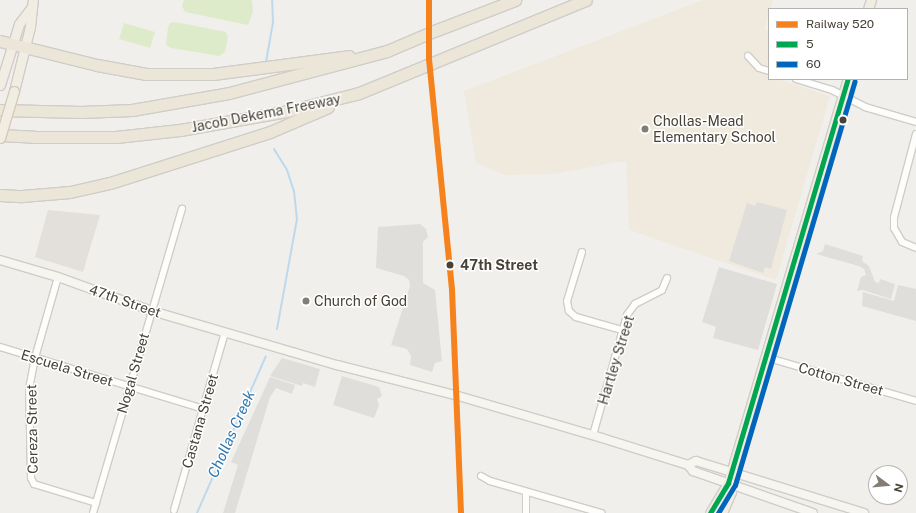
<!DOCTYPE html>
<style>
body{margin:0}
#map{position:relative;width:916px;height:513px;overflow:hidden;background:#f1efeb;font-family:"Public Sans",sans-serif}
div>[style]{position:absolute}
.industrial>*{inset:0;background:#e3dfda}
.education>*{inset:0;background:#efeadd}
.green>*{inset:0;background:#ddebcb}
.parking>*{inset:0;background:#e0deda}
.stream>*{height:2px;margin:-1px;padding:0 1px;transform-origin:1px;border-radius:1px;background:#bcd9ee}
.roads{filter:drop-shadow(1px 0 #cfcdc8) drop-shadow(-1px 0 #cfcdc8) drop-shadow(0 1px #cfcdc8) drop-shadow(0 -1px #cfcdc8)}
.street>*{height:6px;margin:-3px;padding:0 3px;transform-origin:3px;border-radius:3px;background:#fdfdfc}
.secondary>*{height:8px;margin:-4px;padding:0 4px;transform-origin:4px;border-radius:4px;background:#f7f5ef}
.primary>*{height:9px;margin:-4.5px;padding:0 4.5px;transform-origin:4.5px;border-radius:4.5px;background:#f1ede3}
.highway>*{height:11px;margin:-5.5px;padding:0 5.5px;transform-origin:5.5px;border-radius:5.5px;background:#ece6d9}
.bridges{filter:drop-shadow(1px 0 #d3cbb8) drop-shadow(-1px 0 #d3cbb8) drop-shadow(0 1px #d3cbb8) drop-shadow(0 -1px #d3cbb8)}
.primary-bridge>*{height:9px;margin:-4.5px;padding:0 4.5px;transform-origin:4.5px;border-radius:4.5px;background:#f1ede3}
.bus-1>*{height:5px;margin:-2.5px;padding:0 2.5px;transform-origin:2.5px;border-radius:2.5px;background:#00a651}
.bus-2>*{height:5px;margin:-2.5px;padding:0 2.5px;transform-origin:2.5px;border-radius:2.5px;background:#0065bd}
.rail-1>*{height:6px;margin:-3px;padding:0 3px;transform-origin:3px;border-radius:3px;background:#f6821e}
.dots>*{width:11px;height:11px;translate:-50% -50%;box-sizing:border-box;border:2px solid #fff;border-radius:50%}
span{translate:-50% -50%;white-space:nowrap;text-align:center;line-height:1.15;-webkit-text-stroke:3px #fff;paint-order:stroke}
.street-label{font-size:14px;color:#474136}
.poi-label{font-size:14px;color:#474136}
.left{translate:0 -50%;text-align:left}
.stop-label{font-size:14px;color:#474136;font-weight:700}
.water-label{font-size:15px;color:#3078b2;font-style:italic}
.legend{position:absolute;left:768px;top:8px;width:140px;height:72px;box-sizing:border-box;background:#fff;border:1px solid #b5b3af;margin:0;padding:5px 7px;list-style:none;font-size:12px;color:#474136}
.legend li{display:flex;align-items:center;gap:8px;height:20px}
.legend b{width:20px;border:1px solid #b5b3af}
.north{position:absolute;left:868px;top:465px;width:40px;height:40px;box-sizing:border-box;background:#fff;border:1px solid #b5b3af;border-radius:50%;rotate:106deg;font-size:11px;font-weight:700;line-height:16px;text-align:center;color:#474136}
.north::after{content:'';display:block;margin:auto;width:14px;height:18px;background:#827e75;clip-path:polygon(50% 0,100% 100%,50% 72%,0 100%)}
</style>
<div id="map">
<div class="industrial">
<i style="clip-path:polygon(48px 210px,100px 215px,83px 272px,35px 257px)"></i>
</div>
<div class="education">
<i style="clip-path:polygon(703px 0,773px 0,771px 9px,769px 9px,765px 30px,769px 31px,769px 59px,765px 75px,769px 76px,769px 79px,777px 79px,830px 96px,776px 280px,629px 230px,626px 162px,617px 162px,555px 174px,505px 175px,476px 163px,464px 91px)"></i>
</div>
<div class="green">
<i style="clip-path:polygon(184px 0,252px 0,253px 11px,248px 25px,185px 12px,182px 6px)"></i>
<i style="clip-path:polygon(175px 22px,226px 32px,228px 37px,225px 52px,219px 56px,171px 48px,166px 45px,168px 27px,170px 23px)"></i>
<i style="clip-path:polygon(124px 23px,155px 32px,150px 48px,119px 39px)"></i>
</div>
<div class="parking">
<i style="clip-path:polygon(757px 202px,787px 210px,771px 269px,765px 267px,763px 273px,729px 261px,747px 203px,755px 206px)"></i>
<i style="clip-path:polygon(420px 224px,426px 229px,428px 237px,423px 242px,423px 283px,435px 290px,442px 361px,435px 363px,432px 372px,410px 365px,411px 356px,407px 349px,391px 345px,410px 286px,409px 280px,404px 276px,376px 268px,378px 227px)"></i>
<i style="clip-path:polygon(825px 244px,863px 256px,862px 261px,869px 266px,875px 282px,879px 283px,880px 279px,895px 284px,891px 299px,863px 290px,857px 291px,861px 277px,866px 275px,864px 269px,859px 266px,816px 254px,823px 251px)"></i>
<i style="clip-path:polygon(719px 267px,777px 284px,758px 350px,713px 338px,716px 327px,702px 322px)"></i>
<i style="clip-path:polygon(898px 285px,916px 289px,916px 321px,862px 306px,863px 292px,894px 301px)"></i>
<i style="clip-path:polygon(282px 358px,320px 369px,315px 387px,303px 383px,302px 386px,270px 376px)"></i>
<i style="clip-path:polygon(342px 376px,379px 387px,382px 396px,377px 399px,379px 405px,374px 418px,333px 405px)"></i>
<i style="clip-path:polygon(270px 377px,295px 385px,292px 394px,276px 388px,270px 397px,235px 513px,223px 513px,238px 465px,231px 462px)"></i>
</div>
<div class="stream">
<i style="left:266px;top:62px;width:39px;rotate:-80deg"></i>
<i style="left:273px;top:24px;width:24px;rotate:-92deg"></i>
<i style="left:274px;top:149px;width:25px;rotate:58deg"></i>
<i style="left:287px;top:170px;width:22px;rotate:72deg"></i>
<i style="left:294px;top:191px;width:28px;rotate:84deg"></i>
<i style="left:297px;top:219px;width:112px;rotate:100.3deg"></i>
<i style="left:197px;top:513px;width:171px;rotate:-66.3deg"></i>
</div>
<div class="roads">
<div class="street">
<i style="left:748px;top:56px;width:16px;rotate:47deg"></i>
<i style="left:759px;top:68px;width:10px;rotate:17deg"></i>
<i style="left:796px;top:79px;width:38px;rotate:17deg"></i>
<i style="left:832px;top:90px;width:37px;rotate:27deg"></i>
<i style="left:865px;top:107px;width:53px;rotate:16.4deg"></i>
<i style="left:916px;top:134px;width:86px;rotate:104.8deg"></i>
<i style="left:894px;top:217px;width:11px;rotate:90deg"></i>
<i style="left:894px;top:228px;width:16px;rotate:60deg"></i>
<i style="left:902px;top:242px;width:15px;rotate:23deg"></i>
<i style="left:582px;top:252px;width:51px;rotate:107deg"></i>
<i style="left:567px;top:301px;width:10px;rotate:79deg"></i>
<i style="left:569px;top:311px;width:9px;rotate:41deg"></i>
<i style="left:576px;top:317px;width:48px;rotate:15.8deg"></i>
<i style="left:58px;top:277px;width:84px;rotate:105.9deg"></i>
<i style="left:35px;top:358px;width:31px;rotate:101deg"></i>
<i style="left:29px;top:388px;width:90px;rotate:88.7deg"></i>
<i style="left:31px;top:478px;width:7px;rotate:63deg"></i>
<i style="left:34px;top:484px;width:65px;rotate:17deg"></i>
<i style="left:0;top:347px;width:213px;rotate:16.9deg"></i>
<i style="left:765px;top:357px;width:157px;rotate:16.2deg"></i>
<i style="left:593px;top:435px;width:125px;rotate:-74.2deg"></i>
<i style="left:627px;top:315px;width:14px;rotate:-54deg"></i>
<i style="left:635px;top:304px;width:30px;rotate:-27deg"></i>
<i style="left:662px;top:290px;width:13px;rotate:-67deg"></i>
<i style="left:481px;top:476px;width:10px;rotate:29deg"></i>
<i style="left:490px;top:481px;width:116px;rotate:16.1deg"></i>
<i style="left:526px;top:492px;width:21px;rotate:90deg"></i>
<i style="left:174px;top:510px;width:185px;rotate:-74deg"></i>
<i style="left:93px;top:513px;width:317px;rotate:-73.7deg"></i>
</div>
<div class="secondary">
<i style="left:0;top:260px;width:60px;rotate:16.3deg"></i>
<i style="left:58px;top:277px;width:100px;rotate:19.9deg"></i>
<i style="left:152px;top:311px;width:193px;rotate:16.3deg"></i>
<i style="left:337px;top:365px;width:122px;rotate:14.3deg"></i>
<i style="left:455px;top:395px;width:153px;rotate:16.3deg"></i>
<i style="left:602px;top:438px;width:90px;rotate:17.4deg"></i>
<i style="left:688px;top:465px;width:8px;rotate:50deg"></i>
<i style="left:693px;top:471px;width:127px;rotate:19.3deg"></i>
<i style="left:688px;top:465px;width:9px;rotate:-27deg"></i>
<i style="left:696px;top:461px;width:176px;rotate:17.2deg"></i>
</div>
<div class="primary">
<i style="left:868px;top:9px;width:9px;rotate:-72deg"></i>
<i style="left:0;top:85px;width:64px;rotate:-72.7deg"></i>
<i style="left:19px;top:24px;width:20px;rotate:-53deg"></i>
<i style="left:14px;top:91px;width:66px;rotate:-76deg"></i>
<i style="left:30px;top:27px;width:27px;rotate:-84deg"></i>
<i style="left:710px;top:513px;width:35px;rotate:-59deg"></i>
<i style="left:728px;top:483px;width:421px;rotate:-73.5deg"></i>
<i style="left:722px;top:513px;width:23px;rotate:-67deg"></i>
<i style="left:731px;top:492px;width:9px;rotate:-108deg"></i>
</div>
<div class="highway">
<i style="left:0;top:41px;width:100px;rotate:13.9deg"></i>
<i style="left:97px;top:65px;width:50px;rotate:10.4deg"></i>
<i style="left:146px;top:74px;width:67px"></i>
<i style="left:213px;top:74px;width:137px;rotate:-7.5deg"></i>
<i style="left:0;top:110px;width:81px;rotate:1.4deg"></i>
<i style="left:81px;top:112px;width:51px;rotate:-2.2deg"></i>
<i style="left:132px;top:110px;width:98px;rotate:-9.9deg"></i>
<i style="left:229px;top:93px;width:163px;rotate:-14.9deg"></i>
<i style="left:387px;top:51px;width:51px;rotate:-23.1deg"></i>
<i style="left:434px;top:31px;width:87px;rotate:-20.9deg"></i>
<i style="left:0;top:135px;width:34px;rotate:3deg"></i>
<i style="left:34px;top:137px;width:82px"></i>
<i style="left:116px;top:137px;width:64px;rotate:-6.2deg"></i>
<i style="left:180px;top:130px;width:110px;rotate:-10deg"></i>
<i style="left:288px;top:111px;width:73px;rotate:-14.2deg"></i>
<i style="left:359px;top:93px;width:245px;rotate:-22.3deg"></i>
<i style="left:0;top:195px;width:22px;rotate:3deg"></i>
<i style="left:22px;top:196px;width:48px;rotate:-4.8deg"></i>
<i style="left:70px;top:192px;width:41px;rotate:-12.7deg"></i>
<i style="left:110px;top:183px;width:168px;rotate:-17.7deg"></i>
<i style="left:270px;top:132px;width:63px;rotate:-23.3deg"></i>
</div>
</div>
<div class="bridges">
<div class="primary-bridge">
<i style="left:0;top:138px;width:49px;rotate:-73.4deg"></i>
</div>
</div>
<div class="bus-1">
<i style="left:710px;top:513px;width:35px;rotate:-59deg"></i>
<i style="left:728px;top:483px;width:421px;rotate:-73.5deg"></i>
</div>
<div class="bus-2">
<i style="left:718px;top:513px;width:33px;rotate:-59deg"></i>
<i style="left:735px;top:485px;width:421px;rotate:-73.5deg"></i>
</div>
<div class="rail-1">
<i style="left:429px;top:0;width:59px;rotate:90deg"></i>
<i style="left:429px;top:59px;width:231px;rotate:84.3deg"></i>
<i style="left:452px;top:289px;width:224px;rotate:87.7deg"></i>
</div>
<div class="dots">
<i style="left:843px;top:120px;background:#474136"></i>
<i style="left:645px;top:129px;background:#827e75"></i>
<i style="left:450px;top:265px;background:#474136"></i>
<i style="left:306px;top:301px;background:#827e75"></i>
</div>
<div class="street-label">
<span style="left:266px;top:113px;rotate:-11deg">Jacob Dekema Freeway</span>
<span style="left:125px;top:301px;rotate:19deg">47th Street</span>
<span style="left:616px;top:360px;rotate:-73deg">Hartley Street</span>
<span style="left:67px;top:368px;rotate:17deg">Escuela Street</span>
<span style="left:133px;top:373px;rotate:-74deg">Nogal Street</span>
<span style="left:841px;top:379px;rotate:16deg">Cotton Street</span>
<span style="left:200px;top:421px;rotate:-74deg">Castana Street</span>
<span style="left:32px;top:429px;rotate:-91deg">Cereza Street</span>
</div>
<div class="poi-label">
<span class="left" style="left:653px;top:129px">Chollas-Mead<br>Elementary School</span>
<span class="left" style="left:314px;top:301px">Church of God</span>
</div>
<div class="stop-label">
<span class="left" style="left:460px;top:265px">47th Street</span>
</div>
<div class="water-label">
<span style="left:231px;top:434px;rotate:-66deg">Chollas Creek</span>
</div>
<ul class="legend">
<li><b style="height:5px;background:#f6821e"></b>Railway 520</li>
<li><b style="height:5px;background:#00a651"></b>5</li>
<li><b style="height:5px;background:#0065bd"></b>60</li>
</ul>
<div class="north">N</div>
</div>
